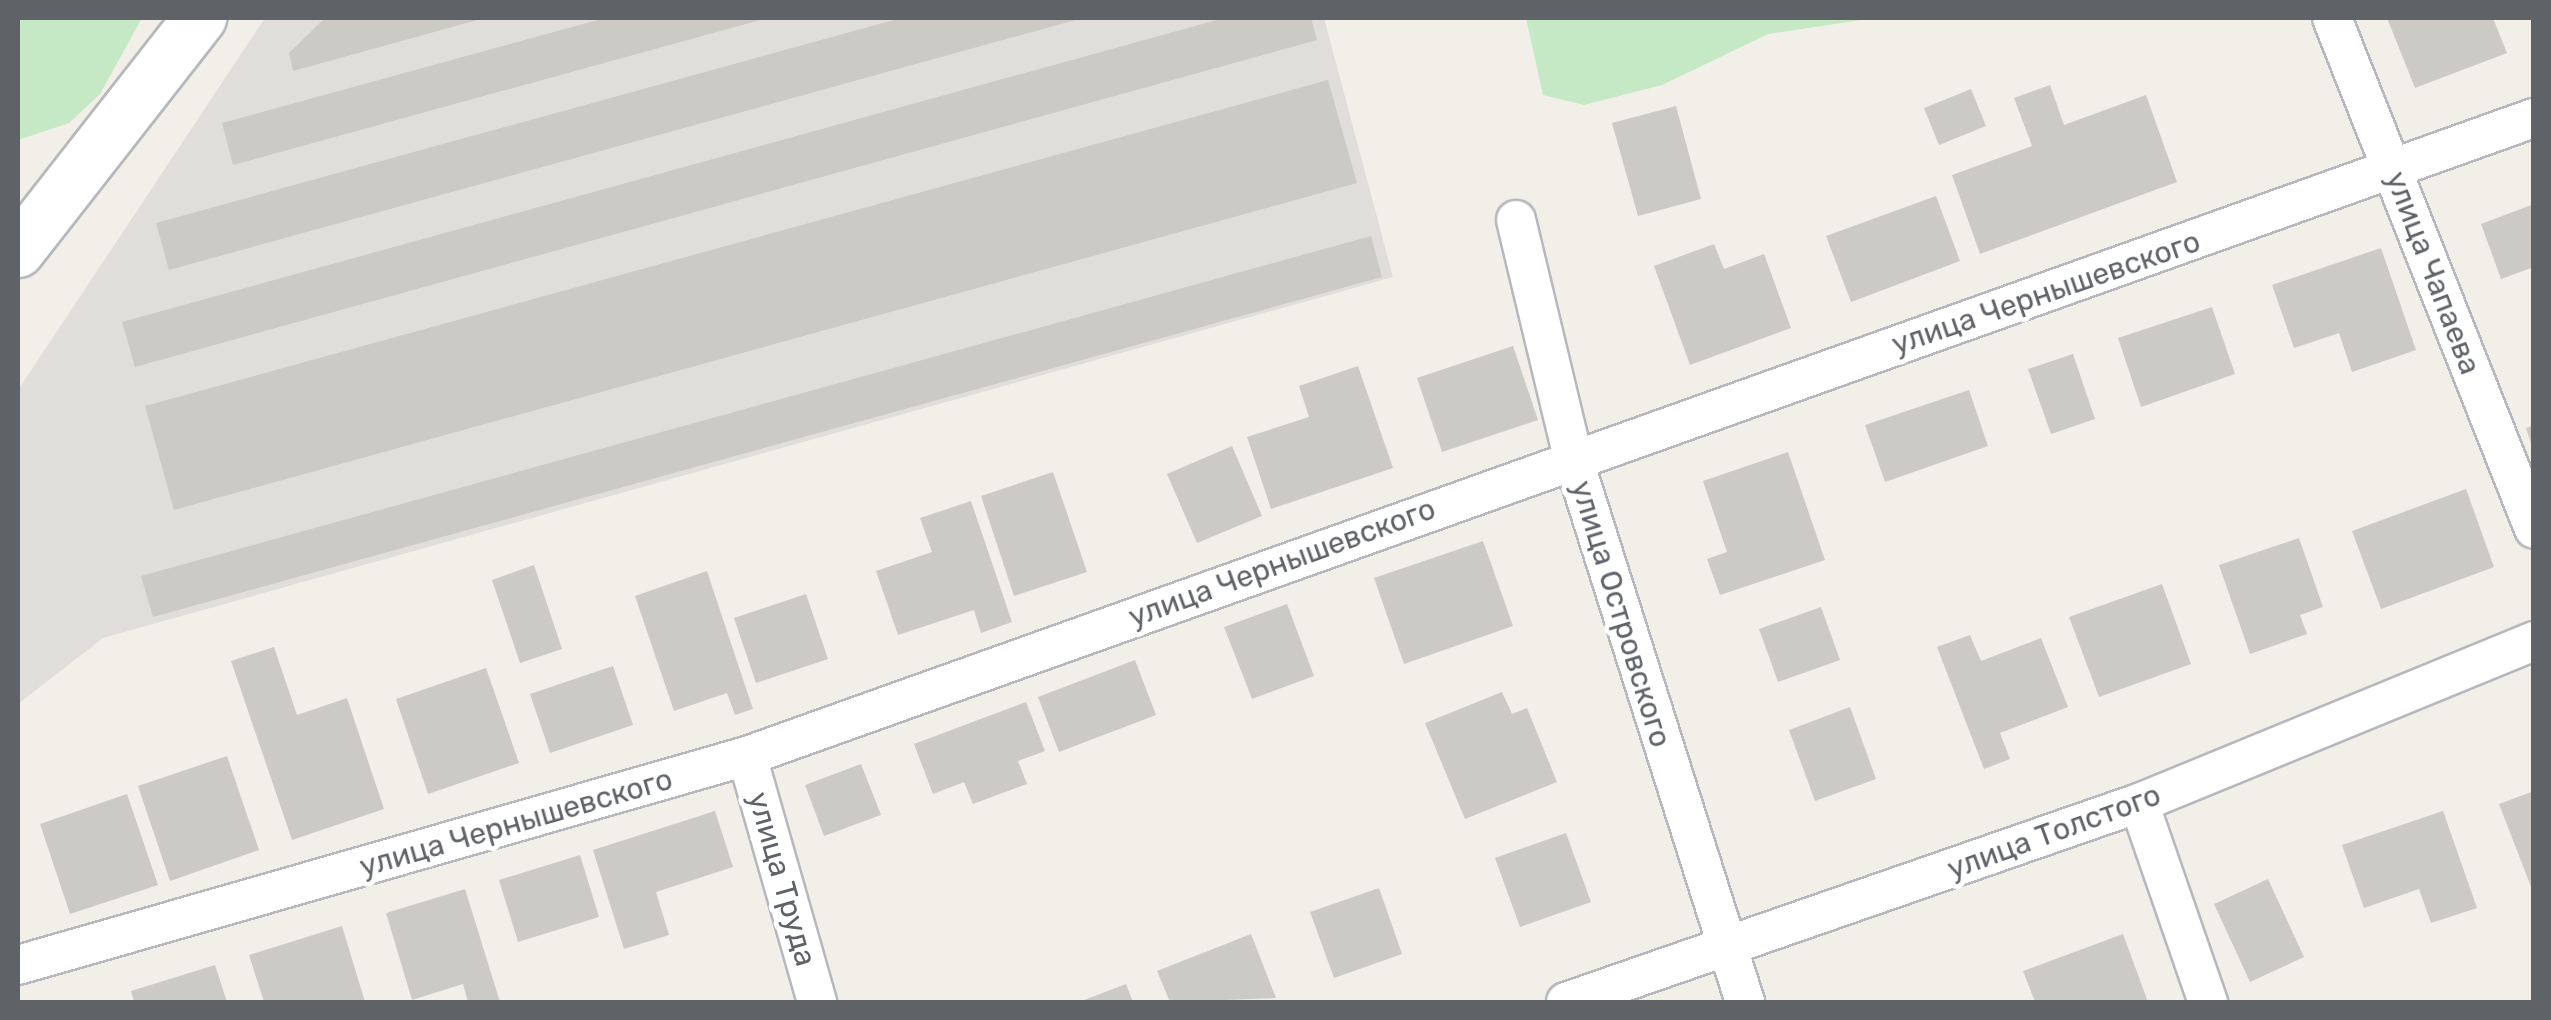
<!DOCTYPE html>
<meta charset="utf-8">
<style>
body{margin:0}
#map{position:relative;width:2551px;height:1020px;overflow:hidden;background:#f1efe8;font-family:Rubik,sans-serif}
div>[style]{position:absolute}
.industrial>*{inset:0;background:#e0deda}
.green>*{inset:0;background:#c5e8c5}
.building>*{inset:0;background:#cccac5}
.roads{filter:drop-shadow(2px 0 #b5b8bc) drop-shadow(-2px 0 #b5b8bc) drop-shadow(0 2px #b5b8bc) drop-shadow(0 -2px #b5b8bc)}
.street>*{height:38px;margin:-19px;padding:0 19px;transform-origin:19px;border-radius:19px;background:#fff}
.secondary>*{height:52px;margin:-26px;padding:0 26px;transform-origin:26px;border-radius:26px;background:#fff}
span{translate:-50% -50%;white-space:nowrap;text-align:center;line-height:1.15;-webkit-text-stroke:10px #fff;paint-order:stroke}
.street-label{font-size:30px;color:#5f6368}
.frame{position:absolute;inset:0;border:20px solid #5f6368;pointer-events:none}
</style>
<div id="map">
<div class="industrial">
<i style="clip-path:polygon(265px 18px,1324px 18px,1393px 277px,103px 638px,18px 704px,18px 390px)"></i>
</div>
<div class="green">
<i style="clip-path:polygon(18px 18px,142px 18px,100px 94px,69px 123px,18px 140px)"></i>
<i style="clip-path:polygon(1526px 18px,1875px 18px,1768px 34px,1662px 85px,1584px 105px,1543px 95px)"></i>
</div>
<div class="building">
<i style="clip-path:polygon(325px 18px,481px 18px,481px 19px,293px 71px,289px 53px)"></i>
<i style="clip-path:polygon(605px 18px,764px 19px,233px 165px,222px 123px)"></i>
<i style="clip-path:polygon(901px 18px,1079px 19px,169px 270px,156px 223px)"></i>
<i style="clip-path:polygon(1224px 18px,1311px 18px,1317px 40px,135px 367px,122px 322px)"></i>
<i style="clip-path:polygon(2387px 18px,2493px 18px,2507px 53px,2415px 88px)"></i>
<i style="clip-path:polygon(1328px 80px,1357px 183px,174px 510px,145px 406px)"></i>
<i style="clip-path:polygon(2050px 85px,2064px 125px,2146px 95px,2177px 182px,1980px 254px,1952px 175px,2032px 146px,2014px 98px)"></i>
<i style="clip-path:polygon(1971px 89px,1986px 126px,1939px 145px,1924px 108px)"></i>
<i style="clip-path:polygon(1676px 106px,1701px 199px,1638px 216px,1612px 123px)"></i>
<i style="clip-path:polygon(1936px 196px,1960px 261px,1851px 302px,1826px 236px)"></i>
<i style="clip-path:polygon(2534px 204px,2534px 267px,2501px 279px,2481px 224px)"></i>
<i style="clip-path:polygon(1371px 236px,1382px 277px,153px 617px,141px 576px)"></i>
<i style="clip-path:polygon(1714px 244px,1724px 269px,1764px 254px,1791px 328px,1690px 365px,1654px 266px)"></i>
<i style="clip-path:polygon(2381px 248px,2416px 350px,2352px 372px,2339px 333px,2294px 348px,2272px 285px)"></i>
<i style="clip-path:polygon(2212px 307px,2235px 374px,2141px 407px,2118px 338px)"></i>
<i style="clip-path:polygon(1513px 346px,1538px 420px,1442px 452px,1417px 378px)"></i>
<i style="clip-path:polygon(2073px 354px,2095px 419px,2051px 434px,2028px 369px)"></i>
<i style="clip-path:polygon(1358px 366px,1393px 468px,1271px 509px,1247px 437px,1309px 417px,1299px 386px)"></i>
<i style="clip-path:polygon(1969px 390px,1988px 446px,1885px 482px,1865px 425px)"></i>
<i style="clip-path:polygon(2534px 425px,2534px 449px,2533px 449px,2526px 428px)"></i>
<i style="clip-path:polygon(1232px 446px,1262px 516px,1197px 543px,1167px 474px)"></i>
<i style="clip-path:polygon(1788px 452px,1825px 560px,1720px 595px,1707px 559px,1727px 552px,1703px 481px)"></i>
<i style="clip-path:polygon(1053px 472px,1087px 572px,1014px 596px,981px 496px)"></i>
<i style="clip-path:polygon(2466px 489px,2494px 567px,2381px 609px,2352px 531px)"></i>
<i style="clip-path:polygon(971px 501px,1012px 622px,981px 633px,974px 610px,898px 635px,876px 571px,932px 552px,920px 518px)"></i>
<i style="clip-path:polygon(2299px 538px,2323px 607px,2300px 615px,2307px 634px,2250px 654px,2219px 565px)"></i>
<i style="clip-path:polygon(1483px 541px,1513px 626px,1404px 664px,1374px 578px)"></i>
<i style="clip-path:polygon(534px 565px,562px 649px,520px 663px,492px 580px)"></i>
<i style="clip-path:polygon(707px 571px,753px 709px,735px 715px,727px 693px,674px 711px,635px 596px)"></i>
<i style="clip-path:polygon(2162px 584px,2191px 664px,2099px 697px,2069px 617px)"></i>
<i style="clip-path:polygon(806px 594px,828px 659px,756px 683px,734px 618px)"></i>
<i style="clip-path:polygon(1287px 604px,1314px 676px,1252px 699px,1224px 627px)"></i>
<i style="clip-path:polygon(1821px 607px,1840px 660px,1778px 682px,1759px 629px)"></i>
<i style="clip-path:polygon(1970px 635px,1981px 661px,2041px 638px,2068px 707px,2000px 733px,2010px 759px,1984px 769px,1937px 647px)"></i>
<i style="clip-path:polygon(274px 647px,297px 715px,347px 698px,384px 809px,292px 840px,231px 661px)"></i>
<i style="clip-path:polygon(1135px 660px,1156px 715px,1059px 752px,1038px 697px)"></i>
<i style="clip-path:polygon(613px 666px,633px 725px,550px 753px,530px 694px)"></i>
<i style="clip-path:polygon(486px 668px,519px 763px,428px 794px,396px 699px)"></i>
<i style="clip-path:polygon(1502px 692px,1512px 714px,1527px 708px,1557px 782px,1465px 819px,1425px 723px)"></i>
<i style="clip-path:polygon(1026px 702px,1045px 751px,1018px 761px,1027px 784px,973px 804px,964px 782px,933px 794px,914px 744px)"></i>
<i style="clip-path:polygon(1850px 707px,1876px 779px,1815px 801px,1789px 730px)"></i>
<i style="clip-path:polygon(227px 756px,259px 850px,170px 881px,138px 786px)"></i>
<i style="clip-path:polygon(861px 764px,881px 815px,824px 836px,805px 785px)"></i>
<i style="clip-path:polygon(2534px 791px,2534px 892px,2533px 892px,2499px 804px)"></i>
<i style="clip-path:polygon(127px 794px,158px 885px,70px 914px,40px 824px)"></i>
<i style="clip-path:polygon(715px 811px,733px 867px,656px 892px,669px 935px,624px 949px,593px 850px)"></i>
<i style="clip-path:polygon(2443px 811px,2477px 908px,2431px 923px,2419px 889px,2364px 908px,2342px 845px)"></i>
<i style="clip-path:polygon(1566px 833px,1591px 902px,1520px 927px,1495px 858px)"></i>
<i style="clip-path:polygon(580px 855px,599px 917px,518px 942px,499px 880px)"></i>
<i style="clip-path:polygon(2268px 879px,2304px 957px,2250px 982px,2214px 904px)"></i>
<i style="clip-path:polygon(1379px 888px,1402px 954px,1334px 978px,1310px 912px)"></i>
<i style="clip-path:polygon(465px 889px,500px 1002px,468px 1002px,463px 984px,412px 1000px,386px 913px)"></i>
<i style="clip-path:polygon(342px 926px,365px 1002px,264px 1002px,249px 955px)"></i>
<i style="clip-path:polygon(1251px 934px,1276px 998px,1170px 1002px,1157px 971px)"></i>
<i style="clip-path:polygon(2123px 934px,2148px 1002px,2035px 1002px,2023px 971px)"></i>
<i style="clip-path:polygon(215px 965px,227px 1002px,134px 1002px,131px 991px)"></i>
<i style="clip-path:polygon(1126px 984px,1133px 1002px,1079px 1002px)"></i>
</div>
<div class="roads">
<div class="street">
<i style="left:2332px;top:18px;width:549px;rotate:68.43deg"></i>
<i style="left:1516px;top:220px;width:245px;rotate:76.5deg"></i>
<i style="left:1573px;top:458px;width:571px;rotate:72.45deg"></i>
<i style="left:747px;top:756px;width:256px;rotate:74.1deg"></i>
<i style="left:2139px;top:803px;width:211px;rotate:70.9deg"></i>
<i style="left:18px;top:965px;width:758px;rotate:-16deg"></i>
<i style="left:747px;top:756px;width:1897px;rotate:-19.65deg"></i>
<i style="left:1566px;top:1002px;width:607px;rotate:-19.15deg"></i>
<i style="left:2139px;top:803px;width:427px;rotate:-22.3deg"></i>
</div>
<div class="secondary">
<i style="left:18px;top:251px;width:296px;rotate:-52deg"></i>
</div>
</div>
<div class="street-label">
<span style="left:2433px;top:273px;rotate:69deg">улица Чапаева</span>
<span style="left:2046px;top:293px;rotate:-19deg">улица Чернышевского</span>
<span style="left:1282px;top:563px;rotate:-20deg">улица Чернышевского</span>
<span style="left:1621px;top:614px;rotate:73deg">улица Островского</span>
<span style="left:516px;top:823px;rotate:-16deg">улица Чернышевского</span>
<span style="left:2054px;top:832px;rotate:-20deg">улица Толстого</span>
<span style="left:782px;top:879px;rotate:74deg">улица Труда</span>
</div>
<div class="frame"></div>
</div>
